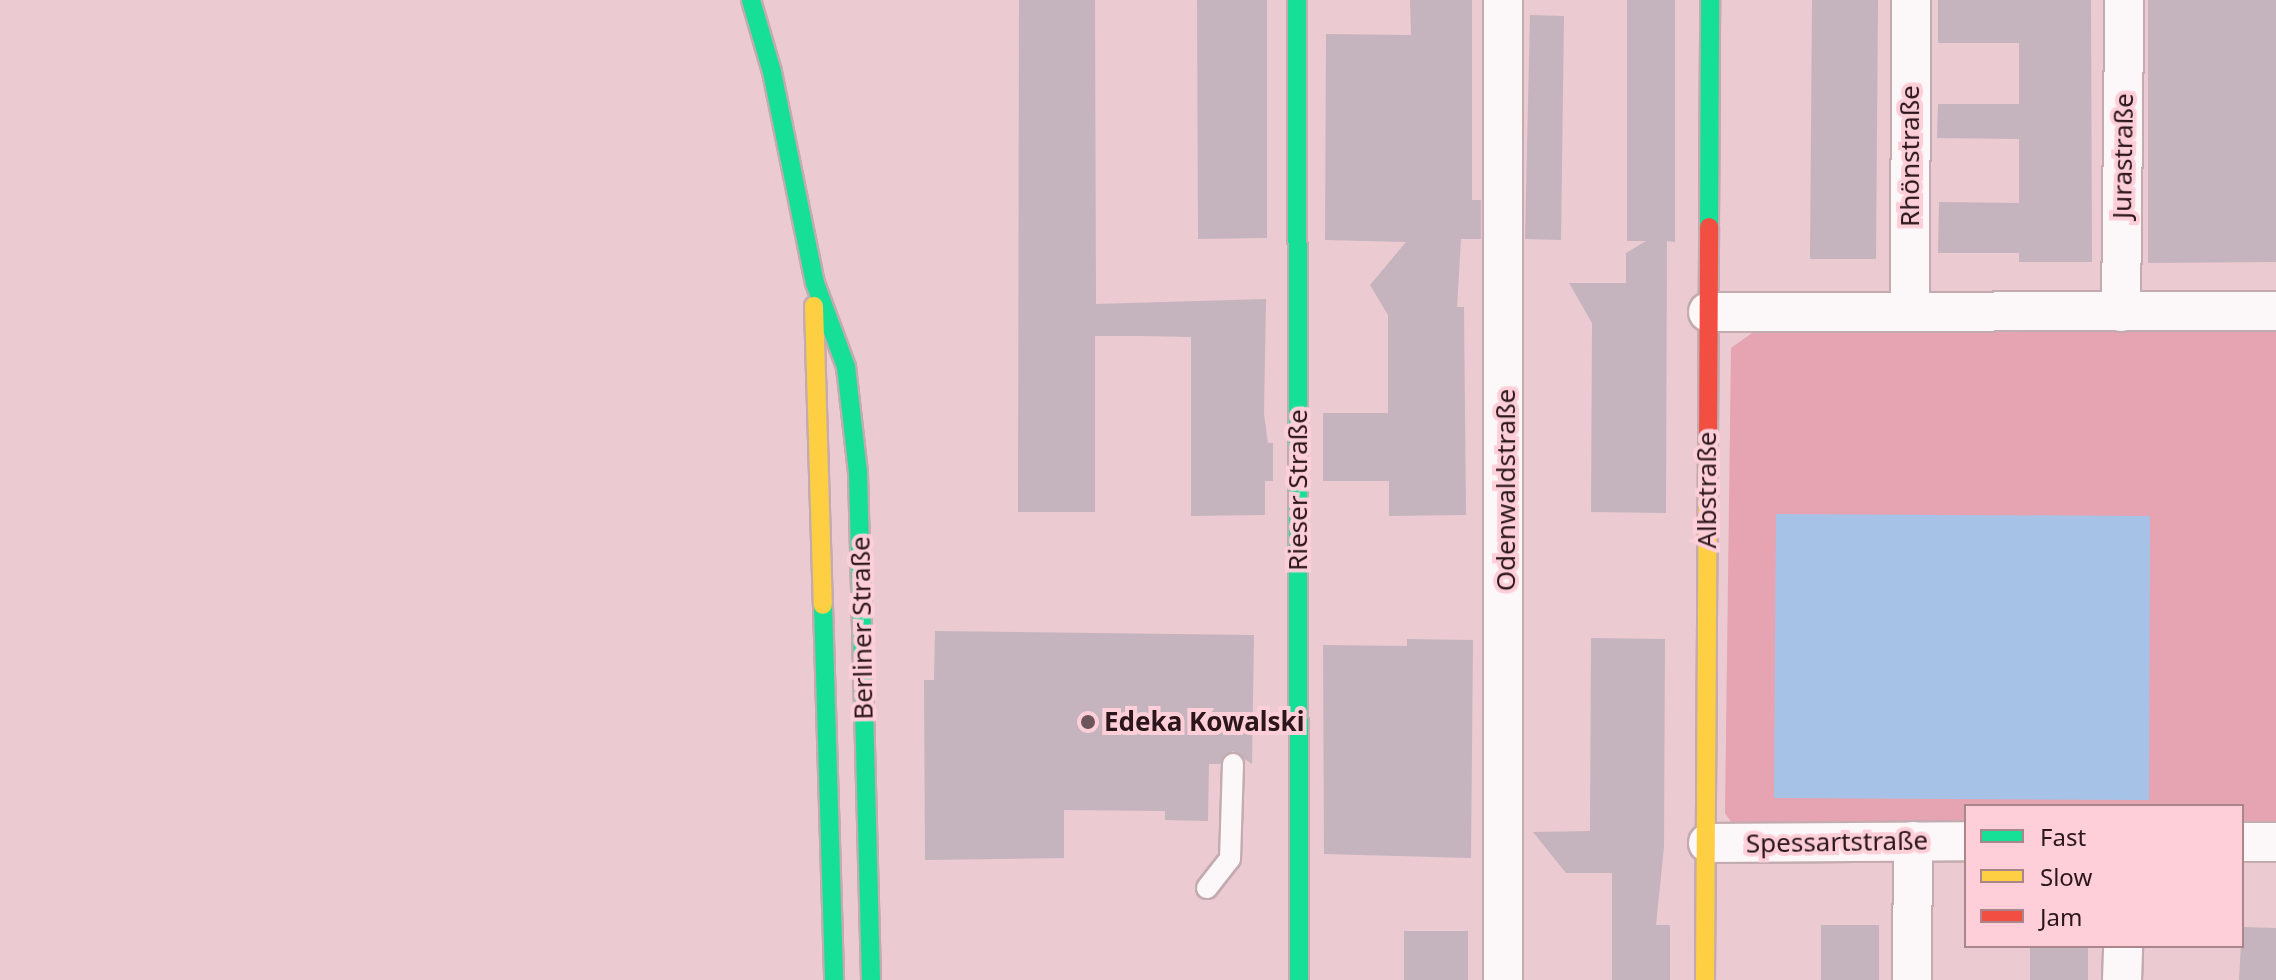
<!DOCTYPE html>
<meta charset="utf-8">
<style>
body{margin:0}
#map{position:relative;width:2276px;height:980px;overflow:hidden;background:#ebcbd1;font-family:"Noto Sans",sans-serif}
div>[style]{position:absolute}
.green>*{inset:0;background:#e6a3b2}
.water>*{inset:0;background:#a6c3e7}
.building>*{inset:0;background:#c5b3be}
.roads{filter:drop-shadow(2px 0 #c3abb0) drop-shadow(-2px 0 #c3abb0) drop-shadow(0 2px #c3abb0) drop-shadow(0 -2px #c3abb0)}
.lane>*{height:20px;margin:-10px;padding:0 10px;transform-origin:10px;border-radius:10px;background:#fcf7f8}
.street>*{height:38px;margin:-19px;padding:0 19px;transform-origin:19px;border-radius:19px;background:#fcf7f8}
.fast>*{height:18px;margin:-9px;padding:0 9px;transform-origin:9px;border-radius:9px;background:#16e098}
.slow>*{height:18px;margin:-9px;padding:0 9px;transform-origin:9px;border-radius:9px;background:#ffcf43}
.jam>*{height:18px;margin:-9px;padding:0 9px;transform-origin:9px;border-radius:9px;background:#f24e42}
.dots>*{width:22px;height:22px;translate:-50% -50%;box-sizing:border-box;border:4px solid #fecfd8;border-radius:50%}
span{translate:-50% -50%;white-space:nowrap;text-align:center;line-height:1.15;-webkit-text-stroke:8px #fecfd8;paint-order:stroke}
.street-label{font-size:26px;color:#2b161b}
.poi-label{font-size:26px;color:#2b161b;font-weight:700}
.left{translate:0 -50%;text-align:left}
.legend{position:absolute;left:1964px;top:804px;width:280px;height:144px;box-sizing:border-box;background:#fecfd8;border:2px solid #aa858c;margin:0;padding:10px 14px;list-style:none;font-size:24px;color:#2b161b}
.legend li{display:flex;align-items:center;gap:16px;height:40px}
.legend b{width:40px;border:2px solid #aa858c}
</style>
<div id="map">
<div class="green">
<i style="clip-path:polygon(2276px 331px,2276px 825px,2242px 825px,2242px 806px,1966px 806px,1966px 824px,1731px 822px,1725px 813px,1731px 348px,1752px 333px)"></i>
</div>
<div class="water">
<i style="clip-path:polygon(1776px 514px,2150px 516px,2149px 800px,1774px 798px)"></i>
</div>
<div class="building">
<i style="clip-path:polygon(1019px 0,1095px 0,1096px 304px,1266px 299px,1264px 414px,1268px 443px,1273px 443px,1273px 481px,1265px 481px,1265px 515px,1191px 516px,1191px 337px,1143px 336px,1095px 336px,1095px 512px,1018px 512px)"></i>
<i style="clip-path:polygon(1197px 0,1267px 0,1267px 238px,1198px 239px)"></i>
<i style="clip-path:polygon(1410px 0,1472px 0,1472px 200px,1481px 200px,1481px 239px,1461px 239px,1457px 307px,1464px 307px,1466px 515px,1389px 516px,1389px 481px,1323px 481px,1323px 413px,1388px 413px,1388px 315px,1370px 285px,1406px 242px,1325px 240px,1326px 34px,1411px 35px)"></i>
<i style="clip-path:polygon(1627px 0,1675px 0,1675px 242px,1667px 241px,1666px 513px,1591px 512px,1592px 323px,1569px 283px,1626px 283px,1626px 253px,1646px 241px,1627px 241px)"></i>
<i style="clip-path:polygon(1812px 0,1878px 0,1876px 259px,1810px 259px)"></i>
<i style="clip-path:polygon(1938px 0,2091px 0,2092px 262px,2019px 262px,2019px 253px,1938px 253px,1939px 202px,2019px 203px,2019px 139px,1937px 138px,1938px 104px,2019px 104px,2019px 43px,1938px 43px)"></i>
<i style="clip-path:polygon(2148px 0,2276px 0,2276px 262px,2148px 263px)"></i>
<i style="clip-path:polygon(1530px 15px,1564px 16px,1561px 240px,1525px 239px)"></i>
<i style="clip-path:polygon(935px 631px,1254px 635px,1252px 764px,1233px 751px,1220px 764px,1209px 764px,1208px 821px,1165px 820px,1165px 811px,1064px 810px,1064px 858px,925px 860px,924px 680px,934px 680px)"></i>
<i style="clip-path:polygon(1591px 638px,1665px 639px,1664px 847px,1656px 925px,1670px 925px,1670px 980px,1612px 980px,1612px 873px,1566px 873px,1533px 832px,1590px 831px)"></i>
<i style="clip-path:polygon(1407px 639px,1473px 640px,1471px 858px,1324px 854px,1323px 645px,1407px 646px)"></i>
<i style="clip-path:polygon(1821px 925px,1879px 925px,1879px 980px,1821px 980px)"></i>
<i style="clip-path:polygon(2242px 927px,2276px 928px,2276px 980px,2239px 980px)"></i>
<i style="clip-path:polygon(1404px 931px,1468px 931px,1468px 980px,1404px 980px)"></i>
<i style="clip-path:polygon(2030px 946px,2088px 946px,2088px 980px,2030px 980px)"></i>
</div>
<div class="roads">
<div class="lane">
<i style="left:1207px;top:888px;width:37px;rotate:-52deg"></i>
<i style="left:1230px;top:859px;width:95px;rotate:-88.2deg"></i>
</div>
<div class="street">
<i style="left:1503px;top:0;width:980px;rotate:90deg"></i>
<i style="left:1910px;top:311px;width:311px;rotate:-89.8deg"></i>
<i style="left:1708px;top:312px;width:568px;rotate:-0.1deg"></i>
<i style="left:2121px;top:312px;width:312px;rotate:-89.4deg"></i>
<i style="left:2242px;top:842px;width:34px"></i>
<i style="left:1708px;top:843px;width:258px;rotate:-0.4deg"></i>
<i style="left:1912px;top:980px;width:139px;rotate:-89.6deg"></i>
<i style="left:2122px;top:980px;width:34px;rotate:-88deg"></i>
</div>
<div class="fast">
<i style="left:751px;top:0;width:75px;rotate:73.7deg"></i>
<i style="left:772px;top:72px;width:215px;rotate:78.5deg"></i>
<i style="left:815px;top:283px;width:90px;rotate:69.7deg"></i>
<i style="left:846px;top:367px;width:107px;rotate:83.5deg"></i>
<i style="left:858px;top:473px;width:507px;rotate:88.53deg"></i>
<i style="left:1297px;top:0;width:980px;rotate:89.88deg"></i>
<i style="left:1709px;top:227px;width:227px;rotate:-89.7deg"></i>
<i style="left:823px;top:605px;width:375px;rotate:88.3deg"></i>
</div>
<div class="slow">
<i style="left:814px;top:306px;width:299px;rotate:88.3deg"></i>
<i style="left:1705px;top:980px;width:538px;rotate:-89.68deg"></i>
</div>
<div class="jam">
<i style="left:1708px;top:442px;width:215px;rotate:-89.7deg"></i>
</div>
</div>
<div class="dots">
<i style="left:1088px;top:722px;background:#6e555b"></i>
</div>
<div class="street-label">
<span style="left:1910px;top:156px;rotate:-90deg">Rhönstraße</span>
<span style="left:2123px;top:156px;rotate:-89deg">Jurastraße</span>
<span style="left:1298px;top:490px;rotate:-90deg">Rieser Straße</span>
<span style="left:1506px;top:490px;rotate:-90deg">Odenwaldstraße</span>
<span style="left:1707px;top:490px;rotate:-90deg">Albstraße</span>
<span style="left:862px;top:628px;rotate:-91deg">Berliner Straße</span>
<span style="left:1837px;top:842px;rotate:-1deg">Spessartstraße</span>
</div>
<div class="poi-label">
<span class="left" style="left:1104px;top:722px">Edeka Kowalski</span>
</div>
<ul class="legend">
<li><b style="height:10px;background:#16e098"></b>Fast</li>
<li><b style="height:10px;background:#ffcf43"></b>Slow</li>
<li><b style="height:10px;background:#f24e42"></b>Jam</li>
</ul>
</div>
